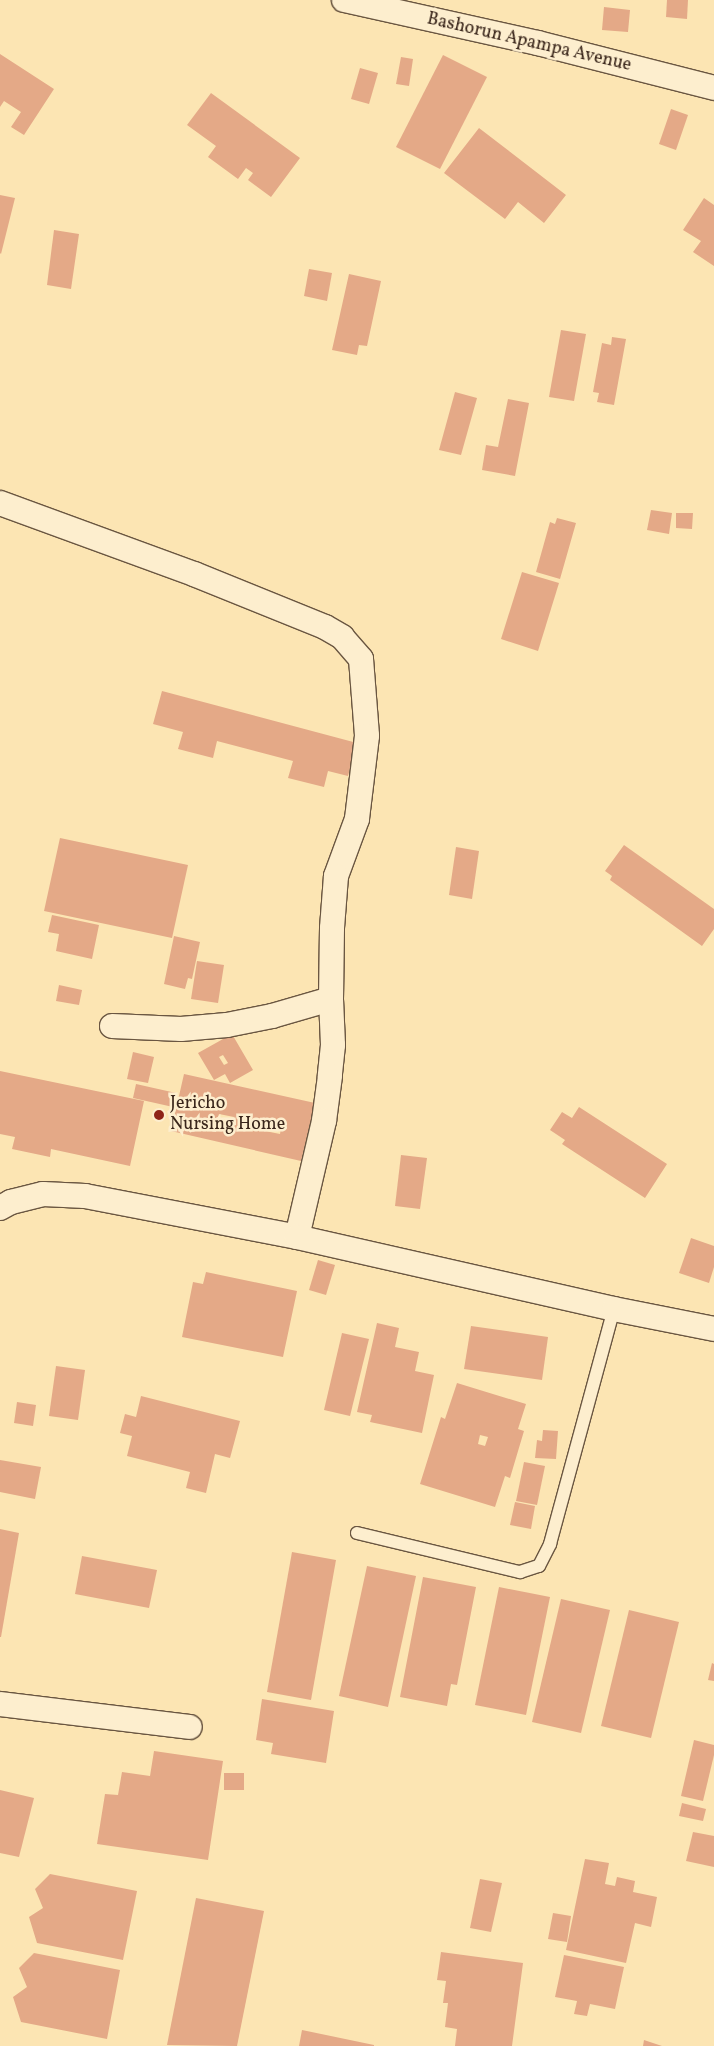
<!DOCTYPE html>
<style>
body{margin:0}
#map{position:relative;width:714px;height:2046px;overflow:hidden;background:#fce5b3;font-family:Vollkorn,serif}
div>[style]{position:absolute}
.building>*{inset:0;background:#e4a987}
.roads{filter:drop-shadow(1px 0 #6a5641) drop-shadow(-1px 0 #6a5641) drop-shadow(0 1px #6a5641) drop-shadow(0 -1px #6a5641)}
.lane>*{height:12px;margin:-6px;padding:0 6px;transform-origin:6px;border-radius:6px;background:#fdeece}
.street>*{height:24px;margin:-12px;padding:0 12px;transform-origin:12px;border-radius:12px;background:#fdeece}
.dots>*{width:14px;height:14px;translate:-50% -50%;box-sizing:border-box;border:2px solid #fdeece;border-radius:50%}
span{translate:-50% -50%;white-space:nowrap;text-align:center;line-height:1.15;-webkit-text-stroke:5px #fdeece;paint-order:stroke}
.street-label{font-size:18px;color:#3a261b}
.poi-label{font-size:18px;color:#3a261b}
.left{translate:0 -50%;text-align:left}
</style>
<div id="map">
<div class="building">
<i style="clip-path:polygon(667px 0,688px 0,687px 19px,666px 17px)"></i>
<i style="clip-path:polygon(604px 7px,630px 10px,628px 32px,602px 30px)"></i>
<i style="clip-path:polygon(0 54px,54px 89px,24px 135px,11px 127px,21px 112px,4px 101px,0 107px)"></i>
<i style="clip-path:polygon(443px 55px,487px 77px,440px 169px,396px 147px)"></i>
<i style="clip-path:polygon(401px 57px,413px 59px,409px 86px,396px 84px)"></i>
<i style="clip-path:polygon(360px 68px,378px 73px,369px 104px,351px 99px)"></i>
<i style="clip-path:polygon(211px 93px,300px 158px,271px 197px,248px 180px,253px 173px,246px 168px,238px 179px,208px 157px,216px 146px,187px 125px)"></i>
<i style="clip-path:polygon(671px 109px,688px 115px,676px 150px,659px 144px)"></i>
<i style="clip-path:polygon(479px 128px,566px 195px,544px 223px,518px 202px,505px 219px,444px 173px)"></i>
<i style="clip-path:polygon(0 195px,15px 198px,1px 254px,0 253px)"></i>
<i style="clip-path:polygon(704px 198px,714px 205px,714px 266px,693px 252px,701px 241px,683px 230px)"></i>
<i style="clip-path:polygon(54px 230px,79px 234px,71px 289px,47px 285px)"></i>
<i style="clip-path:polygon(309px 269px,332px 273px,327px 301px,304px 296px)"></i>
<i style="clip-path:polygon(349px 274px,381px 281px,367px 346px,359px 345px,357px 355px,332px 350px)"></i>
<i style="clip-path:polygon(561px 330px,586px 334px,574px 401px,549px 397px)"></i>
<i style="clip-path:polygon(612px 337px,626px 339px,614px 405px,597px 402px,599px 393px,593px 392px,602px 343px,611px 345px)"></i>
<i style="clip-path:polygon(455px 392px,477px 398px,461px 455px,439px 450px)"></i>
<i style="clip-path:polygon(508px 399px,529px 403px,515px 476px,482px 470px,486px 445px,498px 447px)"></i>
<i style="clip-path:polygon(651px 510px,672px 513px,669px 534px,647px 530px)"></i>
<i style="clip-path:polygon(676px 513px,693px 513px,692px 529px,676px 528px)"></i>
<i style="clip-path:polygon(557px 518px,576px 523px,560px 579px,536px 572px,550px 522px,555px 524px)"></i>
<i style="clip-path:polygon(522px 572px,559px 583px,538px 651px,501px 639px)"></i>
<i style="clip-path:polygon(162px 691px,357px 743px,348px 776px,328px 771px,324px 787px,288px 778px,293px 761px,217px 741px,213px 758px,178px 749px,183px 732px,153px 724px)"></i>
<i style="clip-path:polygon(60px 838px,188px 865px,172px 938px,44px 911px)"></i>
<i style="clip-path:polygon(624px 845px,714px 909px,714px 929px,702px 946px,610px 880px,612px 876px,605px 871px)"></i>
<i style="clip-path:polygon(456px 847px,479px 851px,472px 899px,449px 895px)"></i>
<i style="clip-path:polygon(52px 915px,99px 925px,92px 959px,56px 951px,59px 934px,48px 932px)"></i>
<i style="clip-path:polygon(174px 936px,200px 942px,192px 979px,188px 978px,185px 989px,164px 984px)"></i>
<i style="clip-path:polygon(197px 961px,224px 965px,218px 1003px,191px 999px)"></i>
<i style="clip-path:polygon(59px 985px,82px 990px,79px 1005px,56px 1001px)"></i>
<i style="clip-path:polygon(evenodd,232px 1034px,253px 1070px,230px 1083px,225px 1074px,214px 1080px,198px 1053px,232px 1034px,223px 1055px,228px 1063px,224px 1065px,219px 1057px,223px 1055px)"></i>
<i style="clip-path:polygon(133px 1052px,154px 1057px,148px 1083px,127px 1079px)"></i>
<i style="clip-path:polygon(0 1071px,144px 1101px,130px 1166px,51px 1149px,50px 1157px,12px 1149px,15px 1137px,0 1134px)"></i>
<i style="clip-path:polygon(evenodd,184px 1074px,315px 1103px,301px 1161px,171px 1131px,184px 1074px,219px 1114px,234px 1117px,233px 1123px,217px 1120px,219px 1114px,184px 1074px,242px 1119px,258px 1122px,257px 1128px,240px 1125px,242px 1119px,184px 1074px,266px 1124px,281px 1128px,280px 1134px,265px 1131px,266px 1124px)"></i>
<i style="clip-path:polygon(136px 1084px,176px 1093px,173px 1107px,133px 1098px)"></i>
<i style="clip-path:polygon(579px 1107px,667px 1164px,645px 1198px,562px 1144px,565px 1140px,550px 1130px,562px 1112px,572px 1118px)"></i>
<i style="clip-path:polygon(401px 1155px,427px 1158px,420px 1209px,395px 1206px)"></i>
<i style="clip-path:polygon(691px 1238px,714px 1246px,714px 1267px,709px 1283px,679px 1273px)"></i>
<i style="clip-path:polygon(318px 1260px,335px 1265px,326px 1295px,309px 1290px)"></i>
<i style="clip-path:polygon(206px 1272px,297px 1291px,283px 1357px,182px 1337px,193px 1282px,203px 1284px)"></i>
<i style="clip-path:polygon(377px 1323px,399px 1328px,395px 1347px,419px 1352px,415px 1371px,434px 1375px,422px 1433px,370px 1422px,372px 1415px,357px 1412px)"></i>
<i style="clip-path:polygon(471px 1326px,548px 1337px,542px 1380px,464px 1369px)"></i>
<i style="clip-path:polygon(342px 1333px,369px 1339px,350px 1416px,324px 1410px)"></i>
<i style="clip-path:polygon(56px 1366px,85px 1370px,78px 1420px,49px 1416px)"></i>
<i style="clip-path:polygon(evenodd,457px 1383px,526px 1404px,518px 1429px,524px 1431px,510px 1478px,505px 1476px,495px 1507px,420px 1484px,441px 1417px,445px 1419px,457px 1383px,480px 1435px,488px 1437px,485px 1446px,478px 1444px,480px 1435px)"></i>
<i style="clip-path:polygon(141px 1396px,240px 1421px,230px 1458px,215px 1454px,206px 1493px,186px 1488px,190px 1472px,127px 1456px,132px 1436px,120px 1433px,125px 1414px,136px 1417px)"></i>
<i style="clip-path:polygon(17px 1402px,36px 1405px,33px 1426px,14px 1423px)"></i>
<i style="clip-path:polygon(543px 1430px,558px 1431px,556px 1459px,535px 1458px,537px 1440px,542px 1441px)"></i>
<i style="clip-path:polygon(0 1460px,41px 1467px,35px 1499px,0 1492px)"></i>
<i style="clip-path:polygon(524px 1462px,545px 1466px,537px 1505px,516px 1501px)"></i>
<i style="clip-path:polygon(515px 1502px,535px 1506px,531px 1529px,510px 1525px)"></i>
<i style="clip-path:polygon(0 1529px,19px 1533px,1px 1637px,0 1637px)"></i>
<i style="clip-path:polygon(292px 1552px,336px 1560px,311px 1700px,267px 1692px)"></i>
<i style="clip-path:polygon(82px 1556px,157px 1570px,149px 1608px,75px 1594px)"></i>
<i style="clip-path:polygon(367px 1566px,416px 1576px,388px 1707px,339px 1696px)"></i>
<i style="clip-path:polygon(423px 1577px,476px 1587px,457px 1685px,451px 1684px,447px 1706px,400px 1697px)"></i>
<i style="clip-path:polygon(499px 1587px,550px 1597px,526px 1715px,475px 1705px)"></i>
<i style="clip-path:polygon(561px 1599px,610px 1610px,581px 1733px,532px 1722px)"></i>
<i style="clip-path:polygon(629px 1610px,679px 1622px,651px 1738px,601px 1726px)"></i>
<i style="clip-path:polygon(712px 1663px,714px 1664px,714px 1681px,708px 1680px)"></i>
<i style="clip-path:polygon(262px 1699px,334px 1711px,326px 1763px,271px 1754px,273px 1743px,256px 1740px)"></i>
<i style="clip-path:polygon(694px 1740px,714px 1745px,714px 1755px,703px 1801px,681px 1796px)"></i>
<i style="clip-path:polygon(154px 1751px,223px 1761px,208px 1860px,97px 1844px,105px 1794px,118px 1795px,122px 1772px,150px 1776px)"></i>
<i style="clip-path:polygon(224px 1773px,244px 1773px,244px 1790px,224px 1790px)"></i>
<i style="clip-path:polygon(0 1790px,34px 1798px,19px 1857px,0 1853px)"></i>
<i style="clip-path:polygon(682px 1803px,706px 1809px,703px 1821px,679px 1816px)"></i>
<i style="clip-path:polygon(693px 1832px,714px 1836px,714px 1867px,686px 1861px)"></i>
<i style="clip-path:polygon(585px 1859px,609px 1863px,605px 1884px,615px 1886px,617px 1877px,635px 1881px,633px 1892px,657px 1897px,651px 1927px,635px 1923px,626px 1963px,566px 1950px)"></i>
<i style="clip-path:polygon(50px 1874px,137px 1891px,123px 1960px,37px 1943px,29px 1917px,43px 1908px,35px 1889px)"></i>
<i style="clip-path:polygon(480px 1879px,502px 1883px,491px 1932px,470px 1928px)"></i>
<i style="clip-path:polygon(196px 1898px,264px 1911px,237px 2046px,167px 2045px)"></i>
<i style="clip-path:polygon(553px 1913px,571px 1916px,567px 1942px,548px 1939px)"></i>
<i style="clip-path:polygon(441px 1952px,523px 1963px,512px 2046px,455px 2046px,457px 2029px,445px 2027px,448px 2003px,443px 2003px,446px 1981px,437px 1980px)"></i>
<i style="clip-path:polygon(34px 1953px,120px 1970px,107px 2039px,21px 2022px,13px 1997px,27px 1987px,19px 1968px)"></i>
<i style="clip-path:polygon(564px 1955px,624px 1967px,615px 2009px,590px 2004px,587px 2016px,574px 2014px,577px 2001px,555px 1997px)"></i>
<i style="clip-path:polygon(302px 2030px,374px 2045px,374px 2046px,299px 2046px)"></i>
<i style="clip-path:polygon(644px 2040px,662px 2046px,643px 2046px)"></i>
</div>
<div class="roads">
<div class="lane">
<i style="left:357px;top:1533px;width:168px;rotate:13.5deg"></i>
<i style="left:520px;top:1572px;width:20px;rotate:-18deg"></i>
<i style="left:539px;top:1566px;width:25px;rotate:-63deg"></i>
<i style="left:550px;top:1544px;width:244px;rotate:-74.8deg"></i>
</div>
<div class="street">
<i style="left:344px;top:0;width:199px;rotate:12.5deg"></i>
<i style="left:538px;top:43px;width:182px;rotate:14.3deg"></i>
<i style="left:0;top:503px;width:207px;rotate:20.1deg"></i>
<i style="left:194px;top:574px;width:141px;rotate:22deg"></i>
<i style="left:325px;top:627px;width:20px;rotate:30deg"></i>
<i style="left:342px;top:637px;width:29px;rotate:49deg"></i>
<i style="left:361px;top:659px;width:77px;rotate:85.5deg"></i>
<i style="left:367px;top:736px;width:84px;rotate:96.9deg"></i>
<i style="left:357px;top:819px;width:61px;rotate:110.2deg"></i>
<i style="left:336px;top:876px;width:52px;rotate:94.4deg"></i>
<i style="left:332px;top:928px;width:71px;rotate:90.8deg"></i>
<i style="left:331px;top:999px;width:46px;rotate:87.5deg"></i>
<i style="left:333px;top:1045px;width:31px;rotate:96deg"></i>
<i style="left:330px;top:1076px;width:45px;rotate:97.6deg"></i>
<i style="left:324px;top:1121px;width:119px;rotate:103.1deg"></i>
<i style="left:112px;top:1026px;width:69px;rotate:2.5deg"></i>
<i style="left:181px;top:1029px;width:46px;rotate:-5deg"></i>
<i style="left:227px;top:1025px;width:46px;rotate:-11.3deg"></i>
<i style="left:272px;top:1016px;width:61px;rotate:-16.1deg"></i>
<i style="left:0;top:1208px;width:13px;rotate:-29deg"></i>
<i style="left:11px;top:1202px;width:33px;rotate:-14deg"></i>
<i style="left:43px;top:1194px;width:42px;rotate:2.7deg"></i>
<i style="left:85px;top:1196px;width:216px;rotate:10.9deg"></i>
<i style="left:297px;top:1237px;width:325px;rotate:12.8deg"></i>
<i style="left:614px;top:1309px;width:102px;rotate:11.3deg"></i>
<i style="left:0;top:1704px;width:191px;rotate:6.9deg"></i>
</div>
</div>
<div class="dots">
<i style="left:159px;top:1115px;background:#8f2418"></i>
</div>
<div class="street-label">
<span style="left:529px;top:43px;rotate:13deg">Bashorun Apampa Avenue</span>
</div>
<div class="poi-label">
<span class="left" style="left:170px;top:1115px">Jericho<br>Nursing Home</span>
</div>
</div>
